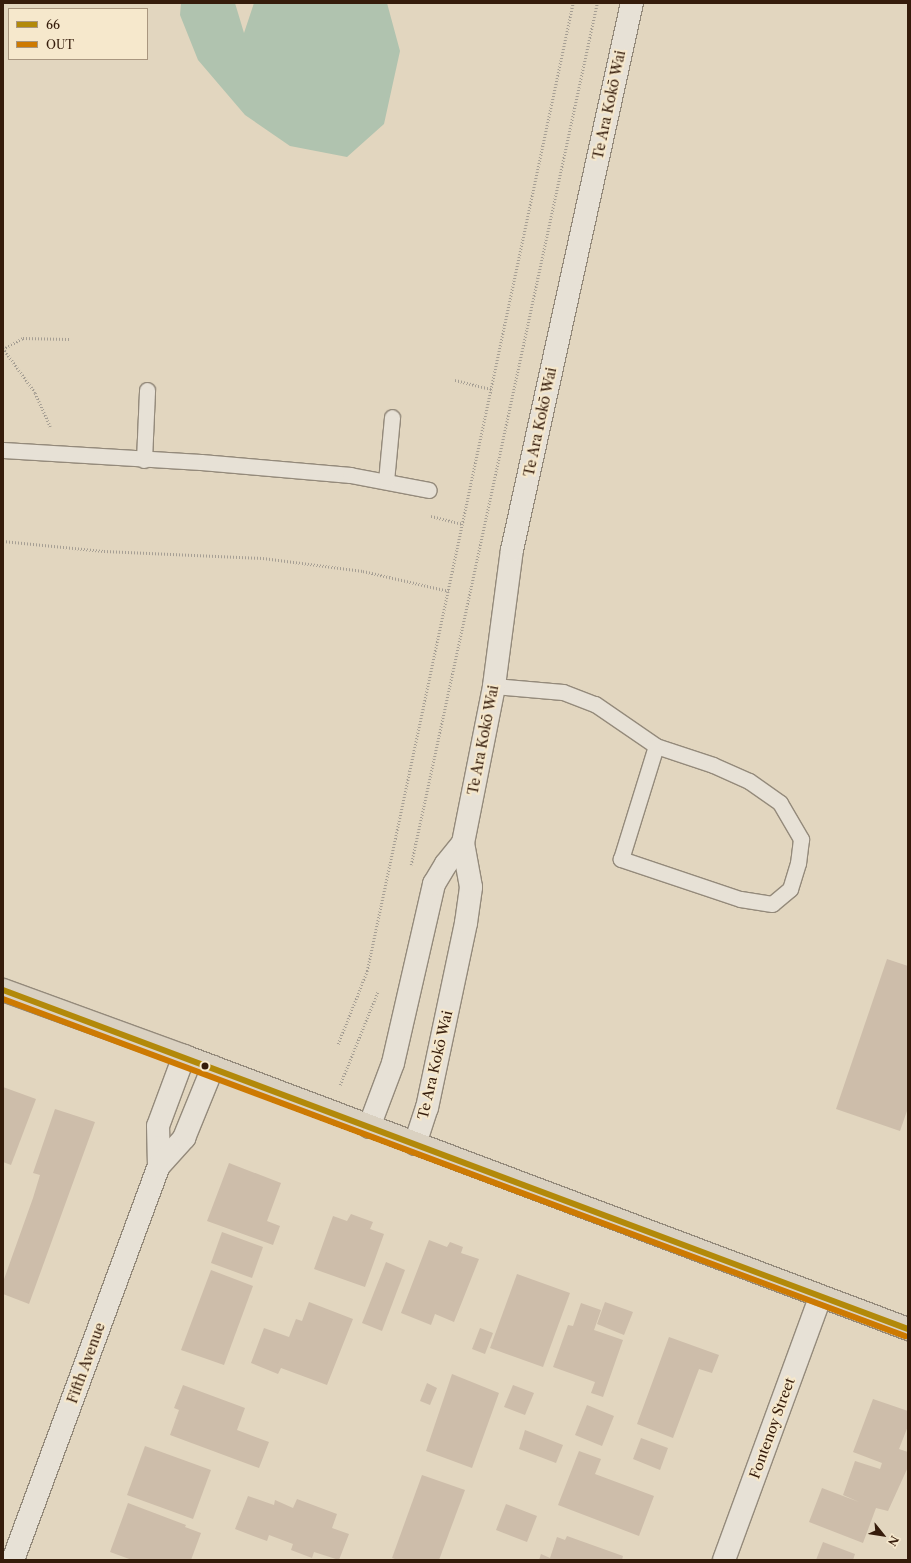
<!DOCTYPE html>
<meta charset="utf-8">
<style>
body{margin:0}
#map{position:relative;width:911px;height:1563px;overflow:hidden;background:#e2d6bf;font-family:"Libre Caslon Text",serif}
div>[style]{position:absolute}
.water>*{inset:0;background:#b0c3af}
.building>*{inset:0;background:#cdbdaa}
.path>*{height:2.5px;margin-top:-1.25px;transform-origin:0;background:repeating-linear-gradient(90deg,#a69f94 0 1px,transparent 0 3px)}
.roads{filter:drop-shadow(1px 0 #948a7b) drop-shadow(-1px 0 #948a7b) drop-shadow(0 1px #948a7b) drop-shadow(0 -1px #948a7b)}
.service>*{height:15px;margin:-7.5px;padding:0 7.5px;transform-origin:7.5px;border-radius:7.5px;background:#e7e1d6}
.minor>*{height:22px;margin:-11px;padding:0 11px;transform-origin:11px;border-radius:11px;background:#e7e1d6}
.primary>*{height:22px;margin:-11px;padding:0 11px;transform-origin:11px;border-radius:11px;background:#dad1c1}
.bus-1>*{height:6px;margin:-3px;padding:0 3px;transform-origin:3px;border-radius:3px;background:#b2890a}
.bus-2>*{height:6px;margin:-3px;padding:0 3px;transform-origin:3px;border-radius:3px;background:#cd7a02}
.dots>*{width:11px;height:11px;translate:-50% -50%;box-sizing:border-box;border:2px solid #f6e8cc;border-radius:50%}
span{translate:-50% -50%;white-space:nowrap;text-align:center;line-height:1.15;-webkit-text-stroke:4px #f6e8cc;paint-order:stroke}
.street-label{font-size:14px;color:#351c0b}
.frame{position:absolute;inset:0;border:4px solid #351c0b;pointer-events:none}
.legend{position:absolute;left:8px;top:8px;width:140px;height:52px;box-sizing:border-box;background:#f6e8cc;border:1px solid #a9967f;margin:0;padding:5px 7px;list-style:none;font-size:12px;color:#351c0b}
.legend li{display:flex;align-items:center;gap:8px;height:20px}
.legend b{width:20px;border:1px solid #a9967f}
.north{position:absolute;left:863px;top:1515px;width:40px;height:40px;-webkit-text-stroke:3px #f6e8cc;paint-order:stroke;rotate:120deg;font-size:11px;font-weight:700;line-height:16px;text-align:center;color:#351c0b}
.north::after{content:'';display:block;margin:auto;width:14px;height:18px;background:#351c0b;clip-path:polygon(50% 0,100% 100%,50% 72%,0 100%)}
</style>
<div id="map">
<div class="water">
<i style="clip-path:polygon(181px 3px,235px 3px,244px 33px,254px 3px,387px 3px,400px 51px,384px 124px,347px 157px,290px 146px,245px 115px,198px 60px,180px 15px)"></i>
</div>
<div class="building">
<i style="clip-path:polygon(887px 959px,908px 966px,908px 1108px,900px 1131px,836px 1109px)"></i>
<i style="clip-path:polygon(3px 1087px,36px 1099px,11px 1165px,3px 1162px)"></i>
<i style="clip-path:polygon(55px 1109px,95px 1122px,29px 1304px,3px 1294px,3px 1282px,33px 1198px,40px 1175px,33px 1173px)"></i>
<i style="clip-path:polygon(229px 1163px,281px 1183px,267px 1221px,280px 1226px,273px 1245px,207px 1221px)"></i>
<i style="clip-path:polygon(351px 1214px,373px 1222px,370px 1229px,384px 1234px,365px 1287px,314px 1269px,333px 1216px,347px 1221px)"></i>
<i style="clip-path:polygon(222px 1232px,263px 1247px,252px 1278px,211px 1263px)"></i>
<i style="clip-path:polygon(429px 1240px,447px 1247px,450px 1242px,463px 1247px,461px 1253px,479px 1259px,454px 1322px,435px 1314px,431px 1325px,401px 1313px)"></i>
<i style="clip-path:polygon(386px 1262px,405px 1270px,382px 1331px,362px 1323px)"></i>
<i style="clip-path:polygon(211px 1270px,253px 1286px,224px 1365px,181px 1350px)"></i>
<i style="clip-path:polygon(517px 1274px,570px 1293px,543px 1367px,490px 1348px)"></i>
<i style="clip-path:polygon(309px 1302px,353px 1319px,327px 1385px,281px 1368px,278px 1374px,251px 1363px,264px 1328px,289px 1337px,296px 1319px,302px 1321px)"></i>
<i style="clip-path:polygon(605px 1302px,633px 1312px,624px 1335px,597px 1324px)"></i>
<i style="clip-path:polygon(581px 1303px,601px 1310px,594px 1330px,623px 1340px,603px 1397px,591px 1393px,595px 1382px,553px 1367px,568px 1325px,573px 1326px)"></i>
<i style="clip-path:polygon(480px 1328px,493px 1333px,485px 1354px,472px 1349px)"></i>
<i style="clip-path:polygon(669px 1337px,719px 1355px,712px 1373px,699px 1369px,673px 1438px,637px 1424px)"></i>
<i style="clip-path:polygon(452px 1374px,499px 1393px,472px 1468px,426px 1451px)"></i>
<i style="clip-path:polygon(427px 1383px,437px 1388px,430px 1405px,420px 1401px)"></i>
<i style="clip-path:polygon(183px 1385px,245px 1408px,237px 1430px,269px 1442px,259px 1468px,170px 1435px,179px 1410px,174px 1408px)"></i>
<i style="clip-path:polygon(513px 1385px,534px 1393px,525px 1415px,504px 1407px)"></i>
<i style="clip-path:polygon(873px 1399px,908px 1411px,908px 1426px,899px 1449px,908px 1452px,908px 1467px,888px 1511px,876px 1508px,863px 1543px,809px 1522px,822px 1488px,859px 1502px,843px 1495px,855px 1461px,880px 1469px,882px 1463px,853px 1452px)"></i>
<i style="clip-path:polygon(587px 1405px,614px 1416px,602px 1446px,575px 1435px)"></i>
<i style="clip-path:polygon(525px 1430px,563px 1445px,556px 1463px,519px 1449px)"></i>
<i style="clip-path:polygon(641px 1438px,668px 1448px,660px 1470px,633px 1459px)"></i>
<i style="clip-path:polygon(145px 1446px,211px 1470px,193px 1519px,127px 1495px)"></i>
<i style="clip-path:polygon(579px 1451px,601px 1459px,595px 1474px,654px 1496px,639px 1536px,558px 1505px)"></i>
<i style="clip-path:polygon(422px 1475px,465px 1490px,439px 1560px,398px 1560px,392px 1558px)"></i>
<i style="clip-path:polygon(248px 1496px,274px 1505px,275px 1500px,293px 1508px,297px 1499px,337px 1514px,332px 1528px,349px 1534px,339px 1560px,314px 1552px,312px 1558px,291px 1550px,293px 1544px,269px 1535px,267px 1541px,235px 1529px)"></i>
<i style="clip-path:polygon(128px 1503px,186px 1525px,185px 1527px,201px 1533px,191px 1560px,132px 1560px,110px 1552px)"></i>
<i style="clip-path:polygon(506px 1504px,537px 1516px,527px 1542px,496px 1530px)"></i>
<i style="clip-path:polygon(567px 1536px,623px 1556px,622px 1560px,539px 1560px,541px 1554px,550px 1558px,557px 1537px,565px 1540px)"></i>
<i style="clip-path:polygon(823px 1542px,855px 1554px,853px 1560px,816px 1560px)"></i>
</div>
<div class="path">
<i style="left:455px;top:380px;width:38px;rotate:14deg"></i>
<i style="left:50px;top:427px;width:37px;rotate:-114deg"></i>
<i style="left:35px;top:393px;width:54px;rotate:-126deg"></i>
<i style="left:3px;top:349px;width:23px;rotate:-29deg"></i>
<i style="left:23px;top:338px;width:46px;rotate:1.2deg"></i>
<i style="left:431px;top:516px;width:33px;rotate:14deg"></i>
<i style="left:3px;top:541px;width:101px;rotate:5.7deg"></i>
<i style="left:104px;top:551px;width:159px;rotate:2.5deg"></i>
<i style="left:263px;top:558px;width:101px;rotate:7.4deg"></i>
<i style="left:363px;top:571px;width:88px;rotate:13.1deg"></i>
<i style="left:411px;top:865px;width:882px;rotate:-77.82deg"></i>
<i style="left:338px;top:1044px;width:79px;rotate:-68.3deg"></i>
<i style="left:367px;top:971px;width:990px;rotate:-77.99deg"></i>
<i style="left:340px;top:1085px;width:101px;rotate:-68deg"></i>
</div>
<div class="roads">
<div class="service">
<i style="left:3px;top:450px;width:198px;rotate:3.5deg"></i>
<i style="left:201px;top:462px;width:150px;rotate:5deg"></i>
<i style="left:350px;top:475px;width:80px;rotate:10.8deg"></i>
<i style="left:144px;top:460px;width:70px;rotate:-87.5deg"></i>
<i style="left:386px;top:481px;width:64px;rotate:-84.6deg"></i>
<i style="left:494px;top:686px;width:69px;rotate:5deg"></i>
<i style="left:563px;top:692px;width:34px;rotate:21deg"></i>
<i style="left:595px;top:704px;width:74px;rotate:34.5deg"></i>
<i style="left:656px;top:746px;width:60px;rotate:18.4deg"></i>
<i style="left:713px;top:765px;width:39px;rotate:24deg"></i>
<i style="left:749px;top:781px;width:38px;rotate:35deg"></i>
<i style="left:780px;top:803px;width:42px;rotate:59.7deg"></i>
<i style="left:801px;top:839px;width:24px;rotate:97deg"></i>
<i style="left:798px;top:863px;width:27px;rotate:107deg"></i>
<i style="left:790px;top:889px;width:23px;rotate:140deg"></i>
<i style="left:772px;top:904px;width:32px;rotate:-171deg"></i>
<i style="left:740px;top:899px;width:126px;rotate:-161.4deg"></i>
<i style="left:621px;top:859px;width:118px;rotate:-72.8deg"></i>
</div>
<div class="minor">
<i style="left:369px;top:1127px;width:68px;rotate:-69.4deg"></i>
<i style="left:393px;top:1063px;width:184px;rotate:-77.1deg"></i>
<i style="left:434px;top:884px;width:23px;rotate:-59deg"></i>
<i style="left:446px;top:864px;width:27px;rotate:-51deg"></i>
<i style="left:415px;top:1144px;width:38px;rotate:-72deg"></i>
<i style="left:427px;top:1108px;width:189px;rotate:-78.1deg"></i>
<i style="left:466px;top:923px;width:36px;rotate:-82deg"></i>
<i style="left:471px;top:887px;width:45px;rotate:-100.3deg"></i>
<i style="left:463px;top:843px;width:160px;rotate:-78.8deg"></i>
<i style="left:494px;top:686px;width:137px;rotate:-82.5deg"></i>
<i style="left:512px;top:550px;width:560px;rotate:-77.63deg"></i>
<i style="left:159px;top:1166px;width:40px;rotate:-91.4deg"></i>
<i style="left:158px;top:1126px;width:75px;rotate:-69.6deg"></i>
<i style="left:13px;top:1560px;width:420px;rotate:-69.7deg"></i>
<i style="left:159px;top:1166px;width:38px;rotate:-48deg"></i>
<i style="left:184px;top:1138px;width:77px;rotate:-67.8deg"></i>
<i style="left:724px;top:1560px;width:280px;rotate:-69.9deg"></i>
</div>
<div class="primary">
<i style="left:3px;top:990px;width:193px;rotate:20deg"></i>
<i style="left:184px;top:1056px;width:774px;rotate:20.66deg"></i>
</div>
</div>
<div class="bus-1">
<i style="left:3px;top:990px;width:966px;rotate:20.54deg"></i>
</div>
<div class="bus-2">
<i style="left:3px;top:999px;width:963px;rotate:20.49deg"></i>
</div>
<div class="dots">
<i style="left:205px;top:1066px;background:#351c0b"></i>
</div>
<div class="street-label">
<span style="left:609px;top:105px;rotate:-78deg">Te Ara Kokō Wai</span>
<span style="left:540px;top:422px;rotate:-78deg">Te Ara Kokō Wai</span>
<span style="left:483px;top:740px;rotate:-79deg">Te Ara Kokō Wai</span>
<span style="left:435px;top:1065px;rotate:-77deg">Te Ara Kokō Wai</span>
<span style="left:86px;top:1363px;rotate:-70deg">Fifth Avenue</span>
<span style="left:772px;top:1428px;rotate:-70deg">Fontenoy Street</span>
</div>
<div class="frame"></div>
<ul class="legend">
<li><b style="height:5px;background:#b2890a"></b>66</li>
<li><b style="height:5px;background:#cd7a02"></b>OUT</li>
</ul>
<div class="north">N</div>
</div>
